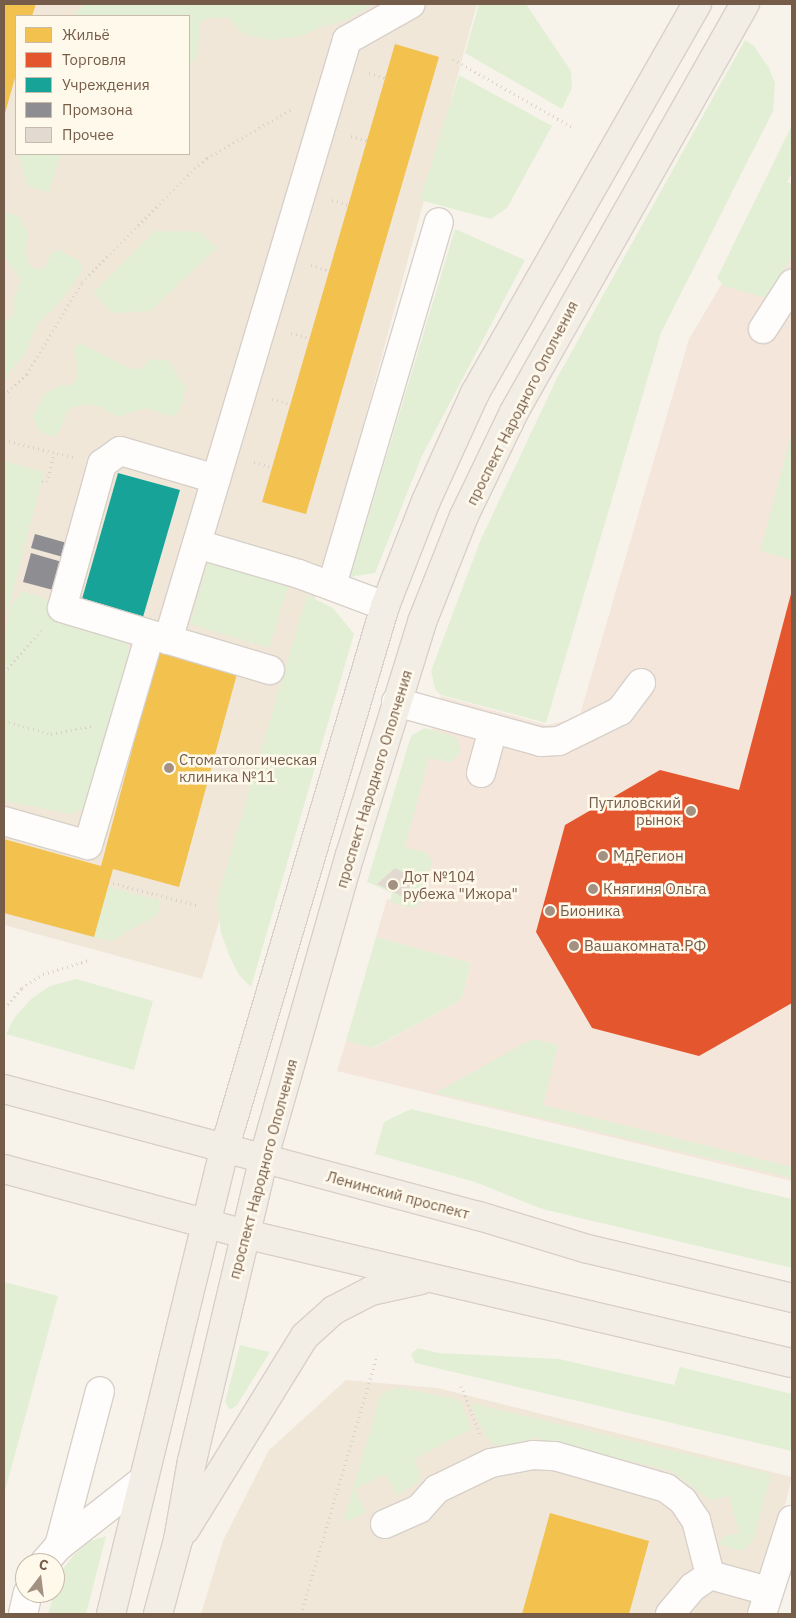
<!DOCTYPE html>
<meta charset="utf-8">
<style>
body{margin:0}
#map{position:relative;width:796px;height:1618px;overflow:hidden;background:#f7f3eb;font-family:"IBM Plex Sans",sans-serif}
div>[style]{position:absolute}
.residential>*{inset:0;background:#f0e7d8}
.commercial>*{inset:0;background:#f5e6db}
.green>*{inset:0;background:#e2efd5}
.homes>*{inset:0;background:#f2c14e}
.shops>*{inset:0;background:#e4572e}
.public>*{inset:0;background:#17a398}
.industry>*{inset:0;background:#8d8d92}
.building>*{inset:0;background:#e2d9d0}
.path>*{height:3px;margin-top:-1.5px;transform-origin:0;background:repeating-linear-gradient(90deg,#d8d1cb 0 1px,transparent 0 5px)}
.roads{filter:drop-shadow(1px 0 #d7d0c9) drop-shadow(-1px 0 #d7d0c9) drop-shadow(0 1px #d7d0c9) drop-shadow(0 -1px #d7d0c9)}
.minor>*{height:28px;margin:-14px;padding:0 14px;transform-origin:14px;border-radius:14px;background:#fefdfc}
.major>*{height:28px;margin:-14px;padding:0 14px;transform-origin:14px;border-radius:14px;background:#f3eee5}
.dots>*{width:14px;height:14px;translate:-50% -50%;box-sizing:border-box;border:2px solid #fff9ec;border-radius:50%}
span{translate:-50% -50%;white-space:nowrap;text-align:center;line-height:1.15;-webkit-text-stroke:5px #fff9ec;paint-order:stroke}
.street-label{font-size:15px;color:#765d4a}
.poi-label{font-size:15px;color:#765d4a}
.left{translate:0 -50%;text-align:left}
.right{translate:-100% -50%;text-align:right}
.frame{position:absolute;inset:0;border:5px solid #765d4a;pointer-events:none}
.legend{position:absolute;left:15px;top:15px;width:175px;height:140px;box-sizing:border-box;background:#fff9ec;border:1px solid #c8bbab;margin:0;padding:6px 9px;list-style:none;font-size:15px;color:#765d4a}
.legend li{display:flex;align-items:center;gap:10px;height:25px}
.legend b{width:25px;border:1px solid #c8bbab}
.north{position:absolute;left:15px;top:1553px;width:50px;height:50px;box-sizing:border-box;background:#fff9ec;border:1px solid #c8bbab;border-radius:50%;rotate:15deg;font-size:14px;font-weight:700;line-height:20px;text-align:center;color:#765d4a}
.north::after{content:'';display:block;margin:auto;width:18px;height:22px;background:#a39282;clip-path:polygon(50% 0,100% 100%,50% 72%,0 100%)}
</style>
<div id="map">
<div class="residential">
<i style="clip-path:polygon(evenodd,4px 4px,477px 4px,333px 537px,202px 979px,4px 925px,4px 4px,16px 16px,189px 16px,189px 154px,16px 154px,16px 16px)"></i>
<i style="clip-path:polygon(346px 1380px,438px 1388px,792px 1477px,757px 1614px,201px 1614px,223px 1541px,269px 1450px)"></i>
</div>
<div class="commercial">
<i style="clip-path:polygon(743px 248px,792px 261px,792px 1181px,337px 1071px,346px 1041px,374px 1048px,461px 1000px,471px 963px,376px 937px,387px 899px,416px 906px,430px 857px,398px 848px,441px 696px,547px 725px,579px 718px,689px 339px)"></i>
</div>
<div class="green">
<i style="clip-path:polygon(85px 4px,374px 4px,346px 20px,323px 26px,303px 36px,272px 40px,250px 36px,237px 29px,228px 17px,205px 19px,200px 24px,197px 55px,189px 66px,189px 16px,73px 16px)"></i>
<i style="clip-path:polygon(479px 4px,526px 4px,571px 71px,572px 88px,562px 109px,465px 53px)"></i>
<i style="clip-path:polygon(745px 40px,754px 46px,769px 68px,775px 83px,773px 111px,661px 333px,546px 723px,441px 695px,435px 689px,431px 671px,481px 539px,557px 378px)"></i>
<i style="clip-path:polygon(459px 75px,552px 126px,507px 208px,491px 219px,420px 200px)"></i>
<i style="clip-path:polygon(792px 125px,792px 172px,787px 182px,792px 184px,792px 257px,766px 298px,724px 286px,717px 278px)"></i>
<i style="clip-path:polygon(19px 154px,61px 154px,48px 193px,27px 185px)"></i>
<i style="clip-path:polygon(4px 212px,18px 215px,26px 229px,29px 236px,25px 251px,30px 266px,38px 270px,45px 267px,51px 253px,59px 250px,80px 261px,82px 272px,58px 304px,36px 326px,25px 355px,9px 372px,4px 387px,4px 322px,14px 315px,13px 300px,21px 280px,4px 256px)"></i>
<i style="clip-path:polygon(455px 229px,525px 260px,422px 456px,375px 573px,350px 577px)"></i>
<i style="clip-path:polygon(155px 231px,200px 232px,217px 248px,150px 311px,113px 313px,93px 293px)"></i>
<i style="clip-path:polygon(81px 343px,131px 369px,140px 369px,152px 359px,169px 361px,185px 388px,183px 403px,175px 417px,145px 408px,117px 417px,98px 406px,83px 404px,68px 410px,59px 432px,53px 437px,39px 431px,33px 417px,44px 395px,58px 386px,74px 384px,78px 377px,75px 347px)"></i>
<i style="clip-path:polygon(792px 432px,792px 560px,760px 551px)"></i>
<i style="clip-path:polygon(4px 461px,44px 472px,4px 626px)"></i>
<i style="clip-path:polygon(209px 559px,289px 583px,269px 648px,190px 624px)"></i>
<i style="clip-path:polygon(23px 591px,48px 600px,57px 621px,126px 643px,132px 661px,86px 808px,71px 814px,4px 801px,4px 637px,12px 605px)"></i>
<i style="clip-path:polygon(307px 595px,333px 608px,354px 634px,251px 987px,239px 975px,229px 955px,221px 933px,217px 900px)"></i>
<i style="clip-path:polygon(425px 728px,456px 737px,461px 752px,450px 763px,429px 758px,405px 847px,427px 853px,432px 861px,420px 904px,412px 908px,390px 902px,392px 893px,367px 882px,409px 742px,412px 735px)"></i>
<i style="clip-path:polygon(108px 887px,161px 901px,158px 914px,111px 941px,94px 937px)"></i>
<i style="clip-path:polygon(376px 937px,471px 963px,461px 1000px,373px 1048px,346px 1041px)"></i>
<i style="clip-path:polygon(76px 979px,153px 1001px,134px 1070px,6px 1034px,14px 1018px,31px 999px,50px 986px)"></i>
<i style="clip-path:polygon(532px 1039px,558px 1045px,543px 1105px,792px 1167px,792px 1178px,435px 1093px)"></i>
<i style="clip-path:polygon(411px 1109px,792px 1199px,792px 1268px,542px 1209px,475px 1182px,375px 1154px,384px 1122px)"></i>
<i style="clip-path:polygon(4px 1282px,58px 1296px,4px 1495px)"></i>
<i style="clip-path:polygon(240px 1345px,270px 1352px,237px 1405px,230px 1410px,225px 1402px)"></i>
<i style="clip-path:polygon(418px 1348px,439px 1353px,559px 1359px,674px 1385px,680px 1367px,792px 1394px,792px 1451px,415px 1363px,411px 1354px)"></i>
<i style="clip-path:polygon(399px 1387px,460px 1400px,472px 1429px,414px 1459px,420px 1472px,419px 1482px,397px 1495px,385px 1474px,354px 1489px,366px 1512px,343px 1523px,381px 1394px)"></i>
<i style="clip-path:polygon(470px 1403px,771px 1474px,753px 1541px,742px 1551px,719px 1544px,723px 1537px,739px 1533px,729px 1496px,710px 1500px,671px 1471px,536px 1438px,503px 1446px,493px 1444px,485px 1436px)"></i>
<i style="clip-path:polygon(106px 1536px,86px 1614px,48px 1614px,60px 1573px,73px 1556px,88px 1542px)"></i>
</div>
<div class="homes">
<i style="clip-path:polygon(4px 4px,36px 4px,32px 16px,16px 16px,16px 74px,4px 117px)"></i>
<i style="clip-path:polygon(395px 44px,439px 57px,306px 514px,262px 502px)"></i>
<i style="clip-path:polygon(159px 649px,238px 670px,179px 887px,113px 869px,94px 937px,4px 913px,4px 839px,101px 866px)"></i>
<i style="clip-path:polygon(550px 1513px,649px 1541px,629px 1614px,522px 1614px)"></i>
</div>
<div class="shops">
<i style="clip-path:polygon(792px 590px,792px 1003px,699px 1056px,592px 1028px,536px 932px,565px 825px,660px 770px,739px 790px)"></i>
</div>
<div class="public">
<i style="clip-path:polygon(118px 473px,180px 490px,143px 617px,82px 599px)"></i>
</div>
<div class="industry">
<i style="clip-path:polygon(35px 534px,67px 543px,63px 557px,31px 548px)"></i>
<i style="clip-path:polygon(31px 553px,62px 562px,53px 590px,23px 582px)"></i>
</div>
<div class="building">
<i style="clip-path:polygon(395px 868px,414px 878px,405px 898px,377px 884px)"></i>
</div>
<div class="path">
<i style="left:453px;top:59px;width:139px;rotate:29.7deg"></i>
<i style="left:369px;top:73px;width:17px;rotate:17deg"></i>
<i style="left:351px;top:136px;width:17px;rotate:17deg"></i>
<i style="left:332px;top:200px;width:18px;rotate:16deg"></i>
<i style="left:311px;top:265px;width:19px;rotate:18deg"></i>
<i style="left:291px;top:333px;width:20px;rotate:15deg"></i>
<i style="left:4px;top:395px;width:31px;rotate:-42deg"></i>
<i style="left:27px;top:374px;width:107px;rotate:-59.1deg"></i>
<i style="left:82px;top:282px;width:155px;rotate:-45.3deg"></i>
<i style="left:191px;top:172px;width:21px;rotate:-41deg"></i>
<i style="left:207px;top:158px;width:100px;rotate:-29.9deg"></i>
<i style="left:272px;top:399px;width:20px;rotate:15deg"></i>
<i style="left:4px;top:440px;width:71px;rotate:13.8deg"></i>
<i style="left:254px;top:462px;width:19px;rotate:16deg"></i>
<i style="left:42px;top:481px;width:5px;rotate:11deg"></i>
<i style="left:47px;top:482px;width:30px;rotate:-76deg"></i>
<i style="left:4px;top:672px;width:57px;rotate:-47.9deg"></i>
<i style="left:4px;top:721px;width:49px;rotate:15.5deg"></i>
<i style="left:51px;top:734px;width:41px;rotate:-11.3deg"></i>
<i style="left:113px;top:883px;width:90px;rotate:14.8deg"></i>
<i style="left:4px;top:1008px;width:27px;rotate:-48deg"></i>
<i style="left:22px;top:988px;width:25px;rotate:-34deg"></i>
<i style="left:43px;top:974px;width:48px;rotate:-16.9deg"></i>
<i style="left:461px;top:1386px;width:52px;rotate:68.4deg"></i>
<i style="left:301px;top:1614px;width:270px;rotate:-73.6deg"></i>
</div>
<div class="roads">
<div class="minor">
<i style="left:763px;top:329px;width:54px;rotate:-57.2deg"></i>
<i style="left:216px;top:479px;width:100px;rotate:-163.7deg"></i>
<i style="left:120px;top:451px;width:22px;rotate:144deg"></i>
<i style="left:102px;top:464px;width:149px;rotate:105.5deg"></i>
<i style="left:62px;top:608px;width:217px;rotate:16.6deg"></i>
<i style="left:197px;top:544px;width:106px;rotate:16.4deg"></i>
<i style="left:299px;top:574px;width:92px;rotate:20.4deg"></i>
<i style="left:332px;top:585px;width:378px;rotate:-73.6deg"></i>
<i style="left:168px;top:640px;width:626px;rotate:-73.39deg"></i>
<i style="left:347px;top:40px;width:73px;rotate:-29.4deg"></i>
<i style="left:396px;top:702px;width:150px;rotate:15.4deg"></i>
<i style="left:541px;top:742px;width:18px;rotate:-3deg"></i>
<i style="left:559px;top:741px;width:68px;rotate:-26.2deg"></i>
<i style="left:620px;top:711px;width:35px;rotate:-53deg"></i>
<i style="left:481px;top:773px;width:46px;rotate:-74.7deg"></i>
<i style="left:4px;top:821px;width:87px;rotate:15.9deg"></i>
<i style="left:88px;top:845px;width:219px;rotate:-73.6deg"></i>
<i style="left:385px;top:1524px;width:37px;rotate:-24deg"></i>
<i style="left:419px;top:1509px;width:27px;rotate:-48deg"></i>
<i style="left:437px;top:1489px;width:60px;rotate:-25.7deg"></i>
<i style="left:491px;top:1463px;width:43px;rotate:-10.8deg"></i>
<i style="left:533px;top:1455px;width:22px;rotate:3deg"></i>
<i style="left:555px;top:1456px;width:116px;rotate:16.1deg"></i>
<i style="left:666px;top:1488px;width:21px;rotate:37deg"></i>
<i style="left:683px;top:1501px;width:23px;rotate:56deg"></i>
<i style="left:696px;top:1520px;width:57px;rotate:75.7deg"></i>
<i style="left:59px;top:1546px;width:160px;rotate:-75.2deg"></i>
<i style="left:44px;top:1563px;width:23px;rotate:-49deg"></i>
<i style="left:59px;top:1546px;width:105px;rotate:-38.1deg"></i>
<i style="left:23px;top:1614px;width:22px;rotate:-77deg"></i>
<i style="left:670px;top:1614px;width:35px;rotate:-50deg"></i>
<i style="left:693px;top:1587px;width:21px;rotate:-35deg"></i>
<i style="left:710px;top:1575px;width:60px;rotate:15.4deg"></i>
<i style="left:762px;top:1614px;width:99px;rotate:-72.3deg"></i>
</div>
<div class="major">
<i style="left:4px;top:1089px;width:492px;rotate:15deg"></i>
<i style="left:479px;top:1216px;width:110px;rotate:16.9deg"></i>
<i style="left:584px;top:1248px;width:214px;rotate:13.5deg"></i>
<i style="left:4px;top:1169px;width:250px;rotate:15.1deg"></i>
<i style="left:245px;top:1234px;width:562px;rotate:13.27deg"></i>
<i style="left:185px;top:1530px;width:228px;rotate:-58.3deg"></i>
<i style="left:305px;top:1336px;width:39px;rotate:-42deg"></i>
<i style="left:334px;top:1310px;width:42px;rotate:-27.2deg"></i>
<i style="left:371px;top:1291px;width:51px;rotate:-12.4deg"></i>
<i style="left:111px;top:1614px;width:478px;rotate:-76.3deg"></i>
<i style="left:224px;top:1150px;width:567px;rotate:-73.51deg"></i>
<i style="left:385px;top:606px;width:113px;rotate:-68.7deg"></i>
<i style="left:426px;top:501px;width:119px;rotate:-65.6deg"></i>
<i style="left:475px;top:393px;width:448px;rotate:-60.3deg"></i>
<i style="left:158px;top:1614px;width:77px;rotate:-74.9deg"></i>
<i style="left:178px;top:1540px;width:80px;rotate:-80deg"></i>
<i style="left:192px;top:1461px;width:309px;rotate:-76.7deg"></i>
<i style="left:263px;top:1160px;width:317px;rotate:-74.1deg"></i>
<i style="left:350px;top:855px;width:244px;rotate:-72.8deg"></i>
<i style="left:422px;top:622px;width:114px;rotate:-68.4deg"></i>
<i style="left:464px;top:516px;width:115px;rotate:-64.3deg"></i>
<i style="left:514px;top:412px;width:469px;rotate:-60.5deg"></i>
</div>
</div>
<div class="dots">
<i style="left:169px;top:768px;background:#a39282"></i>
<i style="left:691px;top:811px;background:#a39282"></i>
<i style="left:603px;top:856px;background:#a39282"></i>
<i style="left:393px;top:885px;background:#a39282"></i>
<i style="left:593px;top:889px;background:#a39282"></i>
<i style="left:550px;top:911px;background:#a39282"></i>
<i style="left:574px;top:946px;background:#a39282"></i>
</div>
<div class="street-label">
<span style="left:522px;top:403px;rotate:-63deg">проспект Народного Ополчения</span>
<span style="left:374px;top:779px;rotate:-73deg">проспект Народного Ополчения</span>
<span style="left:263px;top:1169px;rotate:-75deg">проспект Народного Ополчения</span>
<span style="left:398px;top:1195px;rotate:15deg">Ленинский проспект</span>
</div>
<div class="poi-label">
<span class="left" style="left:179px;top:768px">Стоматологическая<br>клиника №11</span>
<span class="right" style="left:681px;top:811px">Путиловский<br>рынок</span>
<span class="left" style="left:613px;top:856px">МдРегион</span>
<span class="left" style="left:403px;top:885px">Дот №104<br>рубежа "Ижора"</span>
<span class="left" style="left:603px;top:889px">Княгиня Ольга</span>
<span class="left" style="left:560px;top:911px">Бионика</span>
<span class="left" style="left:584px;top:946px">Вашакомната.РФ</span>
</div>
<div class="frame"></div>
<ul class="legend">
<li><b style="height:14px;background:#f2c14e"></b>Жильё</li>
<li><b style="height:14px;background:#e4572e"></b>Торговля</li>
<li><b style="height:14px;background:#17a398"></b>Учреждения</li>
<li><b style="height:14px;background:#8d8d92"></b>Промзона</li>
<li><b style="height:14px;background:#e2d9d0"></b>Прочее</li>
</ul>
<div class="north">С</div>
</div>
